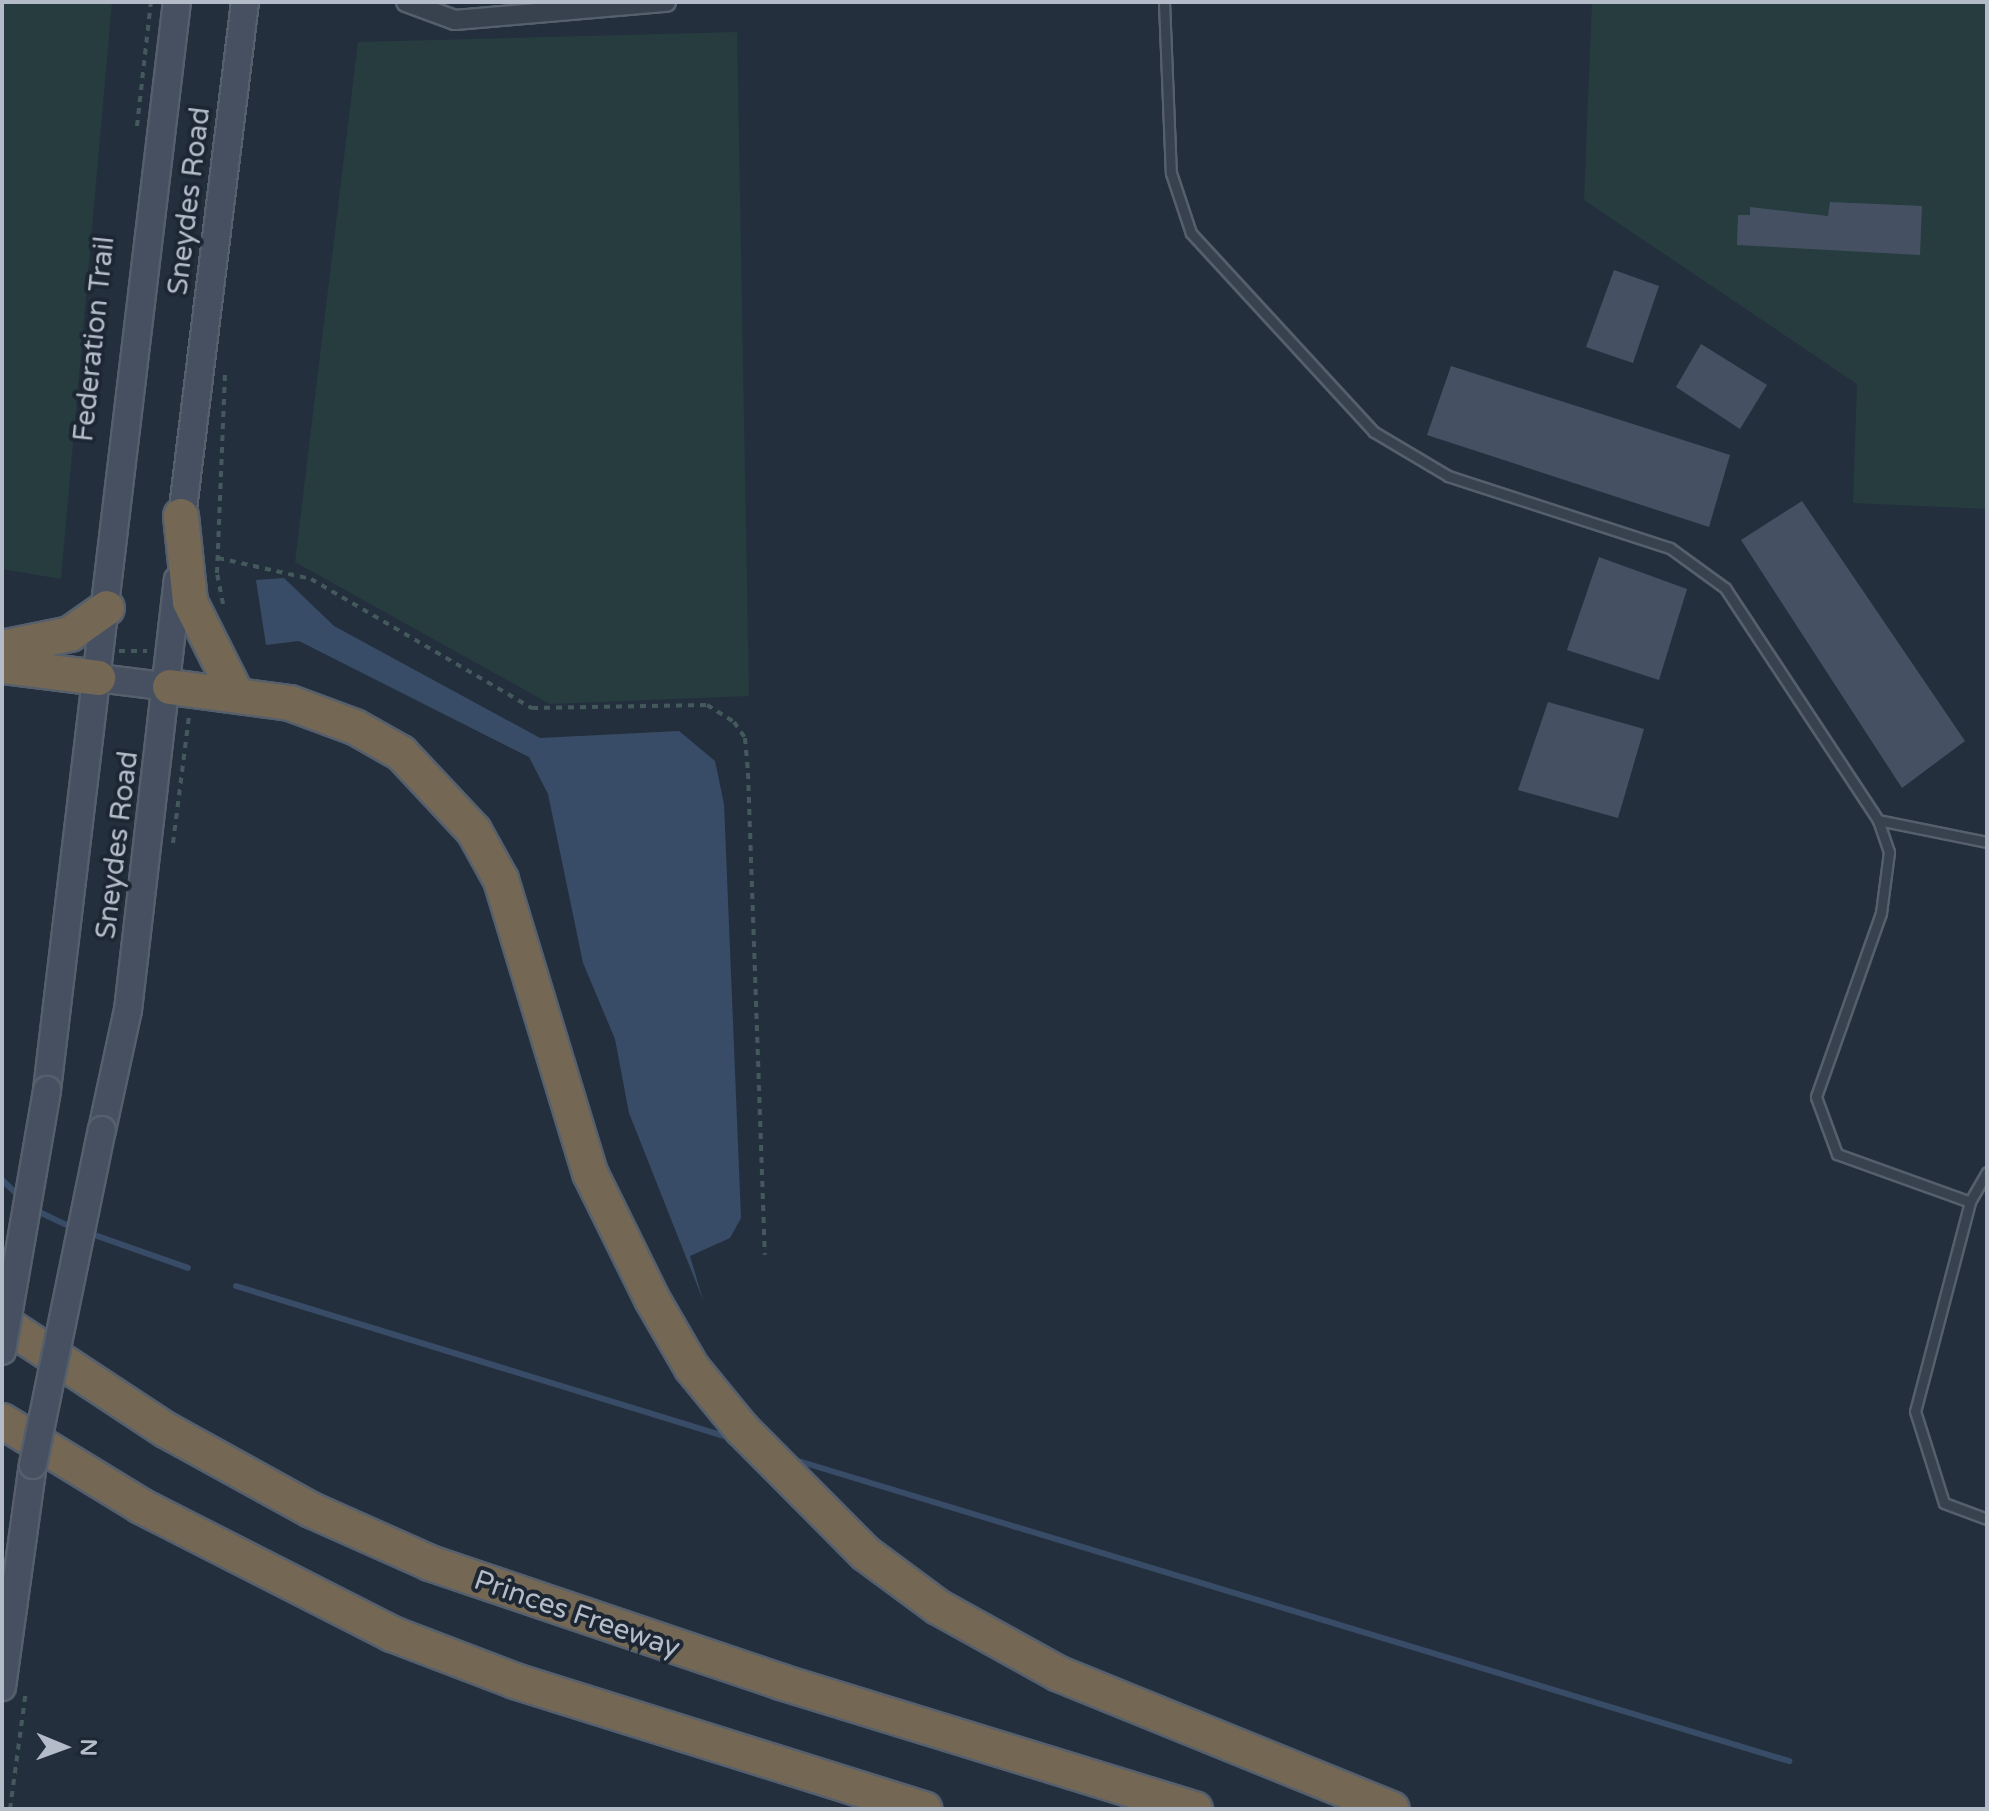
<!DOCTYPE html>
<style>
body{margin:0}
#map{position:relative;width:1989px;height:1811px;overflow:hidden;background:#242f3e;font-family:"Varela Round",sans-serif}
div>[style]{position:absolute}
.green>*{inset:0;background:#263c3f}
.water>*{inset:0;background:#394c67}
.stream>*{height:6px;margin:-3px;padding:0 3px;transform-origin:3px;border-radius:3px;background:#394c67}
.building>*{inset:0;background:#455162}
.path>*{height:4px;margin-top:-2px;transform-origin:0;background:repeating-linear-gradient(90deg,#44595c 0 6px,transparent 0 12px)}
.roads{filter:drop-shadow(2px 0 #565f6c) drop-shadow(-2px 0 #565f6c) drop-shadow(0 2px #565f6c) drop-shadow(0 -2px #565f6c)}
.lane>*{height:9px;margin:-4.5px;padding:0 4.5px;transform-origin:4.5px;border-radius:4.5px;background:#38414e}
.street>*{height:18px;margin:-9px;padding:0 9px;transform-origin:9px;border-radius:9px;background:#38414e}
.secondary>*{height:26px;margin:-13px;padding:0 13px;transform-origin:13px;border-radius:13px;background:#465061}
.highway>*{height:34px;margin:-17px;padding:0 17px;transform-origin:17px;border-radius:17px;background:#746855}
.bridges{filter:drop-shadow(2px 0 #565f6c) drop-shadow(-2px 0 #565f6c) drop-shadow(0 2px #565f6c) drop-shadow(0 -2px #565f6c)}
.secondary-bridge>*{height:26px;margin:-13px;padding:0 13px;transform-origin:13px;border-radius:13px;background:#465061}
span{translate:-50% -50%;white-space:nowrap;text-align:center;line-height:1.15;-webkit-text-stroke:8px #1d2633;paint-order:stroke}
.street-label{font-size:28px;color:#b4bcc9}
.frame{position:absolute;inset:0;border:4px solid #b4bcc9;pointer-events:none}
.north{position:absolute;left:24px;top:1707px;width:80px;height:80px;-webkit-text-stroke:6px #1d2633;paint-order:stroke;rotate:91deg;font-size:22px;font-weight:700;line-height:32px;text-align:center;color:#b4bcc9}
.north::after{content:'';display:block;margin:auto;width:28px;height:36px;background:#b4bcc9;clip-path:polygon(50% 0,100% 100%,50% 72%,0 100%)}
</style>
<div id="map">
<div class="green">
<i style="clip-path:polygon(2px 2px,112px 2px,61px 579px,2px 569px)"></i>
<i style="clip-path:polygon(1592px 2px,1987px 2px,1987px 509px,1853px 503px,1857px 384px,1584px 200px)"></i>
<i style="clip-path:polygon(737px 32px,749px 696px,550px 704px,295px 562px,358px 42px)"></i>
</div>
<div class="water">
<i style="clip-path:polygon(284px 578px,334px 626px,540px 738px,679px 731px,715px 761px,724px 804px,741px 1218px,730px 1238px,690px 1256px,703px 1300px,629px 1113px,615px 1039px,583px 963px,548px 794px,529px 757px,299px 641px,266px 645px,256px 580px)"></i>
</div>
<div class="stream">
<i style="left:2px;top:1180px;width:26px;rotate:43deg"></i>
<i style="left:35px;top:1210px;width:44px;rotate:25.4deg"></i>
<i style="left:86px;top:1232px;width:108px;rotate:19.4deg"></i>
<i style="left:236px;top:1286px;width:511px;rotate:17.09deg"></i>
<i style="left:795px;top:1460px;width:1039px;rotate:16.85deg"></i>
</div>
<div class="building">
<i style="clip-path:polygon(1830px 202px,1922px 206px,1920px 255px,1737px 245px,1738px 215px,1750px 215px,1750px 207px,1828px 216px)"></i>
<i style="clip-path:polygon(1614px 270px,1659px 286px,1633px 363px,1586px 347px)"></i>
<i style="clip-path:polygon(1701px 344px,1767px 385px,1740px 429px,1676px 387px)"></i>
<i style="clip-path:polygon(1451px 366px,1730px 455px,1709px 527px,1427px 435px)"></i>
<i style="clip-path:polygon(1802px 501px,1965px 741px,1902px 788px,1741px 540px)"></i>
<i style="clip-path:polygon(1599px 557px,1687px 589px,1659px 680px,1567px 650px)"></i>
<i style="clip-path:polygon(1548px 702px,1644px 729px,1618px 818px,1518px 790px)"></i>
</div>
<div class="path">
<i style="left:137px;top:126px;width:125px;rotate:-83.6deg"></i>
<i style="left:218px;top:558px;width:95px;rotate:12.7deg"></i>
<i style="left:311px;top:579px;width:256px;rotate:30.3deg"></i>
<i style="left:532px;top:708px;width:175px;rotate:-1deg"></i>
<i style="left:707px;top:705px;width:32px;rotate:32deg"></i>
<i style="left:734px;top:722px;width:19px;rotate:55deg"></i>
<i style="left:745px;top:738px;width:35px;rotate:85deg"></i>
<i style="left:748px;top:773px;width:482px;rotate:88deg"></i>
<i style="left:223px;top:604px;width:32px;rotate:-101deg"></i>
<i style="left:217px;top:573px;width:203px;rotate:-87.7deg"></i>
<i style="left:119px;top:651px;width:28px"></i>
<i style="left:173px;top:843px;width:127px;rotate:-82.8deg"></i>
<i style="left:10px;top:1809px;width:120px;rotate:-82.3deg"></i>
</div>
<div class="roads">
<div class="lane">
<i style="left:1164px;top:2px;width:171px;rotate:87.7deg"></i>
<i style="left:1171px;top:173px;width:63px;rotate:71.6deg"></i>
<i style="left:1191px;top:233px;width:270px;rotate:47.4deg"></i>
<i style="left:1374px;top:432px;width:86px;rotate:30.7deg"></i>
<i style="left:1448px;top:476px;width:233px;rotate:18deg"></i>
<i style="left:1670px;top:548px;width:68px;rotate:36deg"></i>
<i style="left:1725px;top:588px;width:278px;rotate:56.6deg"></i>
<i style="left:1878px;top:820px;width:34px;rotate:71deg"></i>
<i style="left:1889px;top:852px;width:62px;rotate:97.5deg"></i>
<i style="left:1881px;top:913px;width:195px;rotate:109.5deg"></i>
<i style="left:1816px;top:1097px;width:61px;rotate:69.8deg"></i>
<i style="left:1837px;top:1154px;width:141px;rotate:19.8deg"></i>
<i style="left:1878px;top:820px;width:111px;rotate:11.4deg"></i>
<i style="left:1987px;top:1172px;width:34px;rotate:120deg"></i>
<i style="left:1970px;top:1202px;width:216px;rotate:104.7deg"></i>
<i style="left:1915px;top:1411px;width:96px;rotate:72.5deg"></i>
<i style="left:1944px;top:1503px;width:46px;rotate:20.4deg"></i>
</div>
<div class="street">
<i style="left:406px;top:2px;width:52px;rotate:20.2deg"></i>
<i style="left:455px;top:20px;width:212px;rotate:-4.9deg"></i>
</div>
<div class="secondary">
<i style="left:180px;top:533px;width:535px;rotate:-83.02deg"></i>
<i style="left:98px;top:678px;width:73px;rotate:7.1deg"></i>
<i style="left:47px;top:1090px;width:1096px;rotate:-83.19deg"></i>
<i style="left:102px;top:1130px;width:123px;rotate:-77.8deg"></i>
<i style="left:128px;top:1010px;width:433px;rotate:-83.4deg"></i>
<i style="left:2px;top:1687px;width:224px;rotate:-82.1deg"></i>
</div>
<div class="highway">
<i style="left:181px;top:516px;width:86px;rotate:84deg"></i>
<i style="left:190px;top:602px;width:103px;rotate:63.4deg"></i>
<i style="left:2px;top:648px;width:69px;rotate:-11.6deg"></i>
<i style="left:70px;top:634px;width:45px;rotate:-35.1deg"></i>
<i style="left:2px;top:666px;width:97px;rotate:7.1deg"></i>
<i style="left:170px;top:687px;width:121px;rotate:7.6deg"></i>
<i style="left:290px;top:703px;width:69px;rotate:20.3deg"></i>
<i style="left:355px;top:727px;width:53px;rotate:29.5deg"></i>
<i style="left:401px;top:753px;width:107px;rotate:46.9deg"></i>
<i style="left:474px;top:831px;width:56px;rotate:61.1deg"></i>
<i style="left:501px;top:880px;width:306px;rotate:73.1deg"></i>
<i style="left:590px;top:1173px;width:140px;rotate:63.8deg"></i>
<i style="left:652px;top:1299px;width:80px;rotate:59.9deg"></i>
<i style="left:692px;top:1368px;width:79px;rotate:50.7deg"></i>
<i style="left:742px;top:1429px;width:175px;rotate:45.2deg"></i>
<i style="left:865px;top:1553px;width:91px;rotate:36.5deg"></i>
<i style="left:938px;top:1607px;width:138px;rotate:29deg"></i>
<i style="left:1059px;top:1674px;width:359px;rotate:22.1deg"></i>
<i style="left:2px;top:1322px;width:196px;rotate:33.4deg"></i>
<i style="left:166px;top:1430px;width:166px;rotate:28.9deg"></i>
<i style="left:311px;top:1510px;width:130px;rotate:24deg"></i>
<i style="left:430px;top:1563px;width:371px;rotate:18.7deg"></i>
<i style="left:781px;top:1682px;width:433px;rotate:17.1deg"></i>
<i style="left:2px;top:1421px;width:163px;rotate:31.4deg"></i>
<i style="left:141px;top:1506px;width:282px;rotate:27deg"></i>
<i style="left:392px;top:1634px;width:132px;rotate:20.9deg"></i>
<i style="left:515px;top:1681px;width:429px;rotate:17.4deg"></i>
</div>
</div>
<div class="bridges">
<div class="secondary-bridge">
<i style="left:2px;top:1351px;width:265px;rotate:-80.2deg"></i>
<i style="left:33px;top:1465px;width:342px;rotate:-78.4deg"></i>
</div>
</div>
<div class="street-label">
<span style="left:189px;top:201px;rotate:-83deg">Sneydes Road</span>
<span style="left:94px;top:339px;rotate:-84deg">Federation Trail</span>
<span style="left:117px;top:845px;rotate:-83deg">Sneydes Road</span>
<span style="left:577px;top:1614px;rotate:19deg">Princes Freeway</span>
</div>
<div class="frame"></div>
<div class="north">N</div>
</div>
